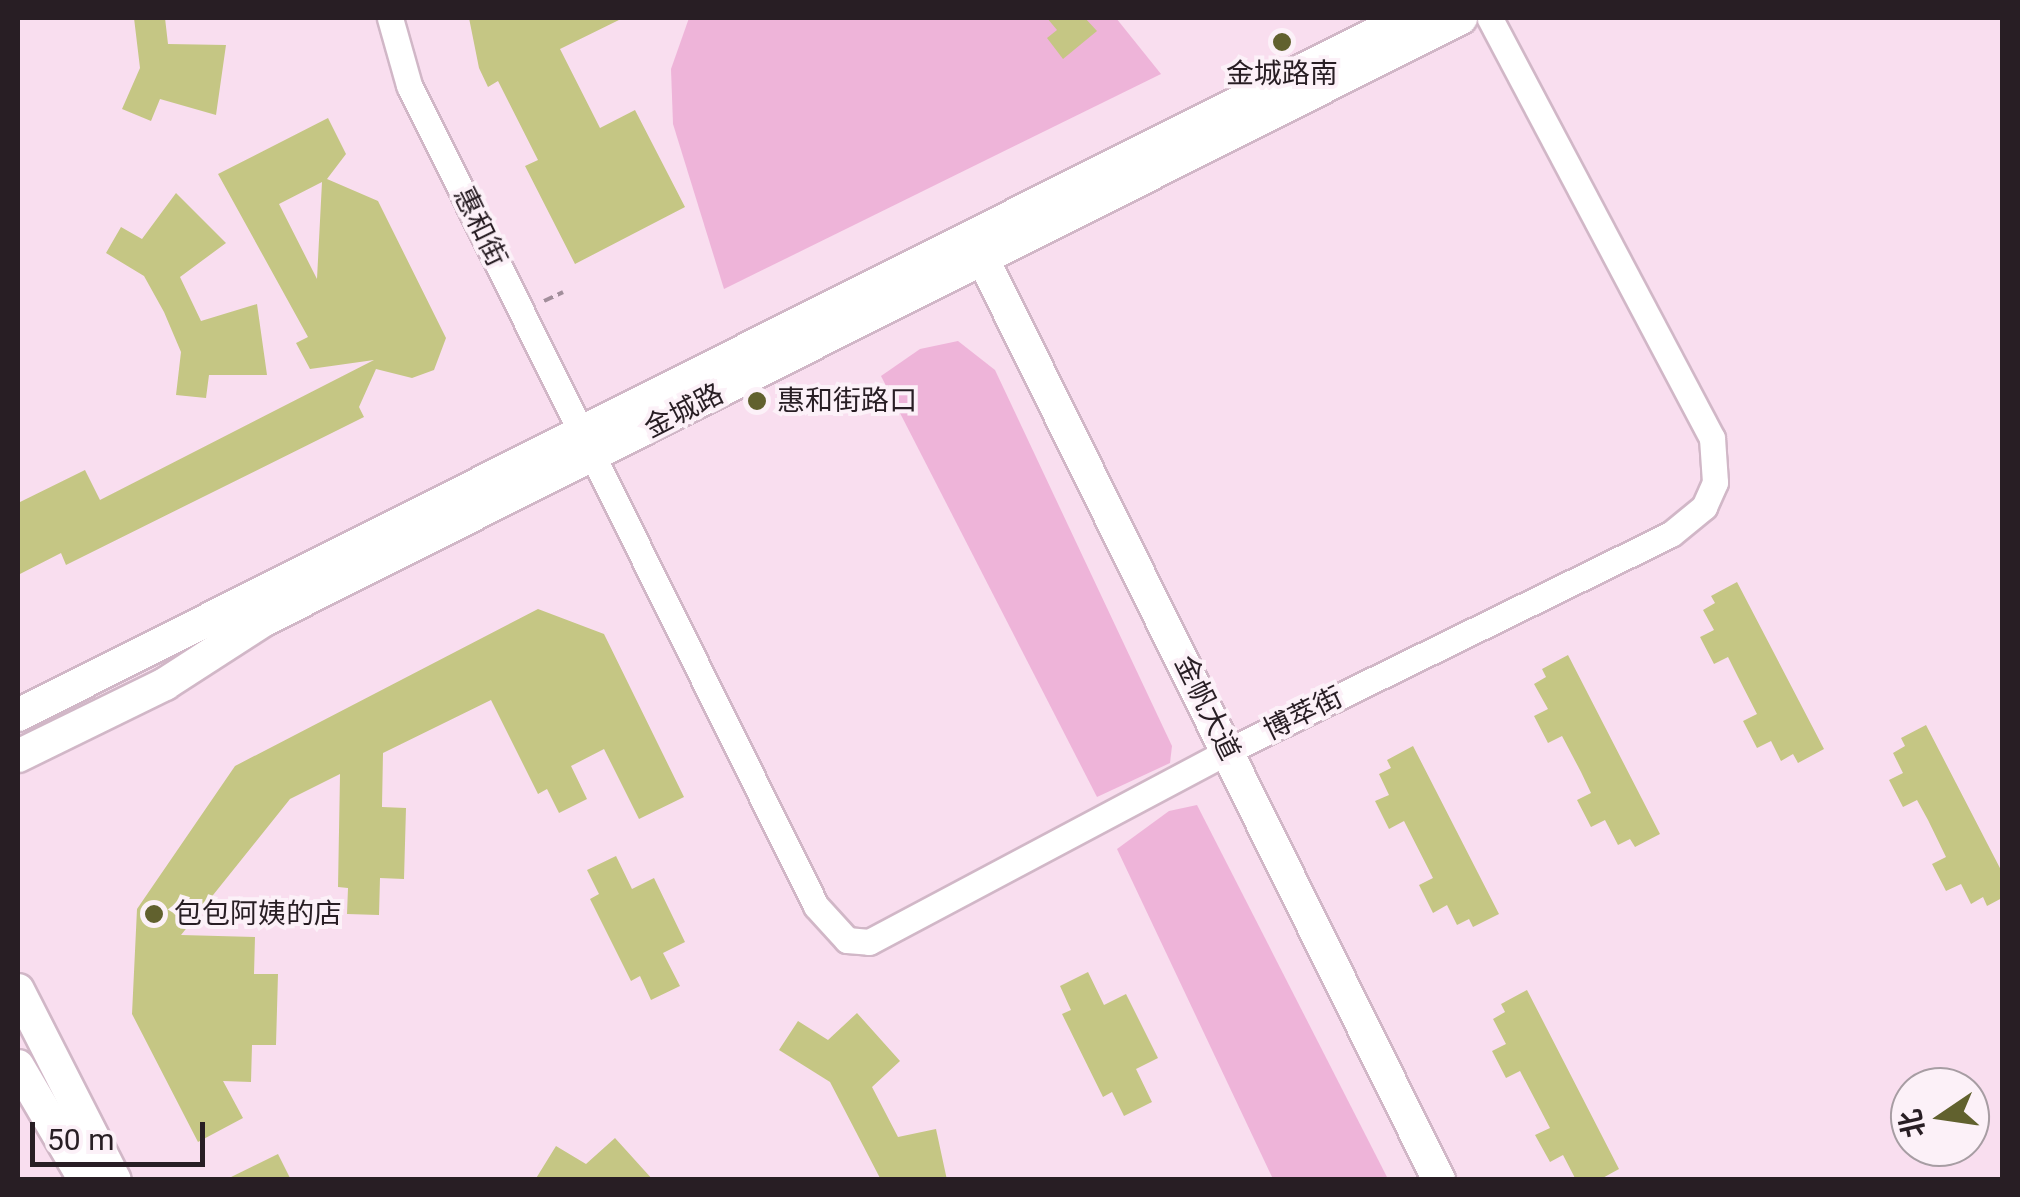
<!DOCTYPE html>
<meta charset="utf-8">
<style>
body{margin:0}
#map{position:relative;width:2020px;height:1197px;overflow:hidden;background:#f9deef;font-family:Roboto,"Noto Sans SC",sans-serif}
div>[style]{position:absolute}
.green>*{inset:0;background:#eeb4d9}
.building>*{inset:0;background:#c5c684}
.path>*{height:4px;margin-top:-2px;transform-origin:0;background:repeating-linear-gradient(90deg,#a28e9b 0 10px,transparent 0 15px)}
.roads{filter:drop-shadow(2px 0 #d1b7c7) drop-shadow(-2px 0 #d1b7c7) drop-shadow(0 2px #d1b7c7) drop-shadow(0 -2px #d1b7c7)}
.minor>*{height:25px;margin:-12.5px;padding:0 12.5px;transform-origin:12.5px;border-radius:12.5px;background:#fff}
.tertiary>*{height:32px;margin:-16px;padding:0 16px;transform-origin:16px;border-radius:16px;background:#fff}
.dots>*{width:28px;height:28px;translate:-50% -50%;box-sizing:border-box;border:5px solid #fcf1f8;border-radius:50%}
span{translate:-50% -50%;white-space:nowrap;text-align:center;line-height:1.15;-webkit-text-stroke:8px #fcf1f8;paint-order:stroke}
.poi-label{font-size:28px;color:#281e24}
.left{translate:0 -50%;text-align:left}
.street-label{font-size:28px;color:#281e24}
.frame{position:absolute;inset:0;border:20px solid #281e24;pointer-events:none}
.north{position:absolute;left:1890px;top:1067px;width:100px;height:100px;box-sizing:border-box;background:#fcf1f8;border:2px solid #a79da3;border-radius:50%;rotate:257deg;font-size:28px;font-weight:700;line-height:40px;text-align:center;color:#281e24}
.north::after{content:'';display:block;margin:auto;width:35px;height:45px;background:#61612e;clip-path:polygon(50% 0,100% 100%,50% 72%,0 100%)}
.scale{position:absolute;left:30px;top:1122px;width:175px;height:45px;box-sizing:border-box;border:5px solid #281e24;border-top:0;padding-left:12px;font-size:30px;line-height:35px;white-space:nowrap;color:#281e24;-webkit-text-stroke:8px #fcf1f8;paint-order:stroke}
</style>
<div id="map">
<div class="green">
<i style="clip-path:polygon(689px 18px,1116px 18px,1161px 74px,724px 289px,673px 124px,671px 69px)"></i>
<i style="clip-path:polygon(958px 341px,995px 370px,1172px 746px,1170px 763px,1097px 797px,881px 376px,920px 349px)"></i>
<i style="clip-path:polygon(1197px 805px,1388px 1179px,1273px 1179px,1117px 849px,1169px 811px)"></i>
</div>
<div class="building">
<i style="clip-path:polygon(134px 18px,165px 18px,168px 44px,226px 45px,216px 115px,160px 99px,151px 121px,122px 109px,140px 68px)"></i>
<i style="clip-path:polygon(469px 18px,623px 18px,560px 49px,600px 128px,635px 110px,685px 207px,575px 264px,525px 166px,538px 160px,498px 81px,488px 87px,479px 68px)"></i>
<i style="clip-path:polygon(1047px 18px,1085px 18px,1097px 31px,1063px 59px,1047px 38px,1057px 30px)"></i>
<i style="clip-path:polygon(evenodd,328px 118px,346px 154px,327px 179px,378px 201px,446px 338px,434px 370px,412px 378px,376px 369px,359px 407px,364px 417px,66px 565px,61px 553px,18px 575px,18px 503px,85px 470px,100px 500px,374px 360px,310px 369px,296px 343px,308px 337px,218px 174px,328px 118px,322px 182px,317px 279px,279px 204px,322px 182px)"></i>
<i style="clip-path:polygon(176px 193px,226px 243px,180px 277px,201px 321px,257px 304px,267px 375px,209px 375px,206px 398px,176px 395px,181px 352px,164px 312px,144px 276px,106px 253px,121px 227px,142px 239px)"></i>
<i style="clip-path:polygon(1737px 582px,1824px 749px,1798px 763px,1793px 754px,1781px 761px,1771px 741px,1757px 748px,1743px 721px,1757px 714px,1738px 677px,1728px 657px,1714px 664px,1700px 637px,1714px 630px,1703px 610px,1715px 603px,1711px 596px)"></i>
<i style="clip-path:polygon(538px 609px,604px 634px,684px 797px,639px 819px,604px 749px,571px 766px,587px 799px,559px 813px,547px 789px,538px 794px,491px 700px,383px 753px,382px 807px,406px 808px,404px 879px,380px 878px,379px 915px,347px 914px,348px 888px,338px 887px,340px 774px,290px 799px,181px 935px,255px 937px,254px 974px,278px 974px,276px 1045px,252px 1045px,251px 1082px,223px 1081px,243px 1118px,198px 1142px,132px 1014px,137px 909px,235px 766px)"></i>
<i style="clip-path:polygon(1568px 655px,1660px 834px,1635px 847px,1630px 839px,1618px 845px,1605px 820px,1591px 827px,1577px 800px,1591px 793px,1581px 772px,1562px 736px,1548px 743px,1534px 716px,1548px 709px,1534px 684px,1546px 677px,1542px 669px)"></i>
<i style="clip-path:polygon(1926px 725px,2002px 872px,2002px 898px,1987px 906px,1983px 897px,1971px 904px,1961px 884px,1946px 891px,1932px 864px,1946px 857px,1928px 820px,1917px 800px,1903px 807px,1889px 780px,1903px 773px,1893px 753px,1905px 746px,1901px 738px)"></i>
<i style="clip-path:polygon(1413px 746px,1499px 914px,1473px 927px,1469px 919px,1457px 925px,1447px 905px,1433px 913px,1419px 885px,1433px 878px,1404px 821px,1389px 829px,1375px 801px,1389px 795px,1379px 774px,1391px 768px,1387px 760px)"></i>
<i style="clip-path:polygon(616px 856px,632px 889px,654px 878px,685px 942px,663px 953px,680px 986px,651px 1000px,640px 976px,631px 981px,590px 899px,599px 894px,587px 870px)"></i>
<i style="clip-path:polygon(1088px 972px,1104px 1005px,1126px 994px,1158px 1058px,1136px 1069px,1152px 1102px,1124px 1116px,1112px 1092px,1103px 1097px,1062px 1014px,1071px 1010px,1060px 986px)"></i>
<i style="clip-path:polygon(1527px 990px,1619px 1169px,1599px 1180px,1576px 1180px,1563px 1155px,1550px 1162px,1535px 1135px,1550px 1128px,1520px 1071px,1506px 1078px,1492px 1051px,1506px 1044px,1493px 1019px,1505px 1012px,1501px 1004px)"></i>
<i style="clip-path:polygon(857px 1013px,900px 1061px,872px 1087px,898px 1137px,936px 1129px,947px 1180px,881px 1180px,830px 1082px,779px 1050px,798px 1021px,828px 1040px)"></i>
<i style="clip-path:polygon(615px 1138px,653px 1180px,535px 1180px,556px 1146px,586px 1164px)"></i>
<i style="clip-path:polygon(278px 1154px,291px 1180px,225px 1180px)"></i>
</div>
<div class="path">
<i style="left:544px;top:301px;width:21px;rotate:-25deg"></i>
</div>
<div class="roads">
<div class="minor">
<i style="left:390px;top:18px;width:70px;rotate:74.2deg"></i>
<i style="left:409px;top:85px;width:916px;rotate:63.63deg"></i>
<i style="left:816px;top:906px;width:46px;rotate:47.6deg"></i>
<i style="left:847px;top:940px;width:22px;rotate:5deg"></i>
<i style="left:869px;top:942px;width:407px;rotate:-28deg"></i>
<i style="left:1228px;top:751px;width:493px;rotate:-26.1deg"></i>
<i style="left:1671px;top:534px;width:43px;rotate:-39.3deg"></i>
<i style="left:1704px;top:507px;width:27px;rotate:-66deg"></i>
<i style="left:1715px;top:482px;width:44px;rotate:-93.9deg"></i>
<i style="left:1712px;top:438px;width:475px;rotate:-117.9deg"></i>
</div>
<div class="tertiary">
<i style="left:974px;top:241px;width:1048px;rotate:63.66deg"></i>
<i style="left:18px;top:715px;width:1554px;rotate:-26.65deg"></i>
<i style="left:18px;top:756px;width:164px;rotate:-26.1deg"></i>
<i style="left:165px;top:684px;width:118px;rotate:-32.9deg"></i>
<i style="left:264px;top:620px;width:1340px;rotate:-26.7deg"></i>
<i style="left:18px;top:990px;width:213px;rotate:63deg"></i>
<i style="left:18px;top:1066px;width:132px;rotate:59.6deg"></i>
</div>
</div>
<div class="dots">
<i style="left:1282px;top:42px;background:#61612e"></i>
<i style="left:757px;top:401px;background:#61612e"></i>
<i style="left:154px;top:914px;background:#61612e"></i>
</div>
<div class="poi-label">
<span style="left:1282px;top:74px">金城路南</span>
<span class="left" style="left:777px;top:401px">惠和街路口</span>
<span class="left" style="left:174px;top:914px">包包阿姨的店</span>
</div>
<div class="street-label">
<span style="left:480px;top:227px;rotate:64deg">惠和街</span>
<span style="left:684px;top:411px;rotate:-27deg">金城路</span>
<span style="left:1207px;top:708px;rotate:64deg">金帆大道</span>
<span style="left:1303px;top:714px;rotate:-26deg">博萃街</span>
</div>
<div class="frame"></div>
<div class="north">北</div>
<div class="scale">50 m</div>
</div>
